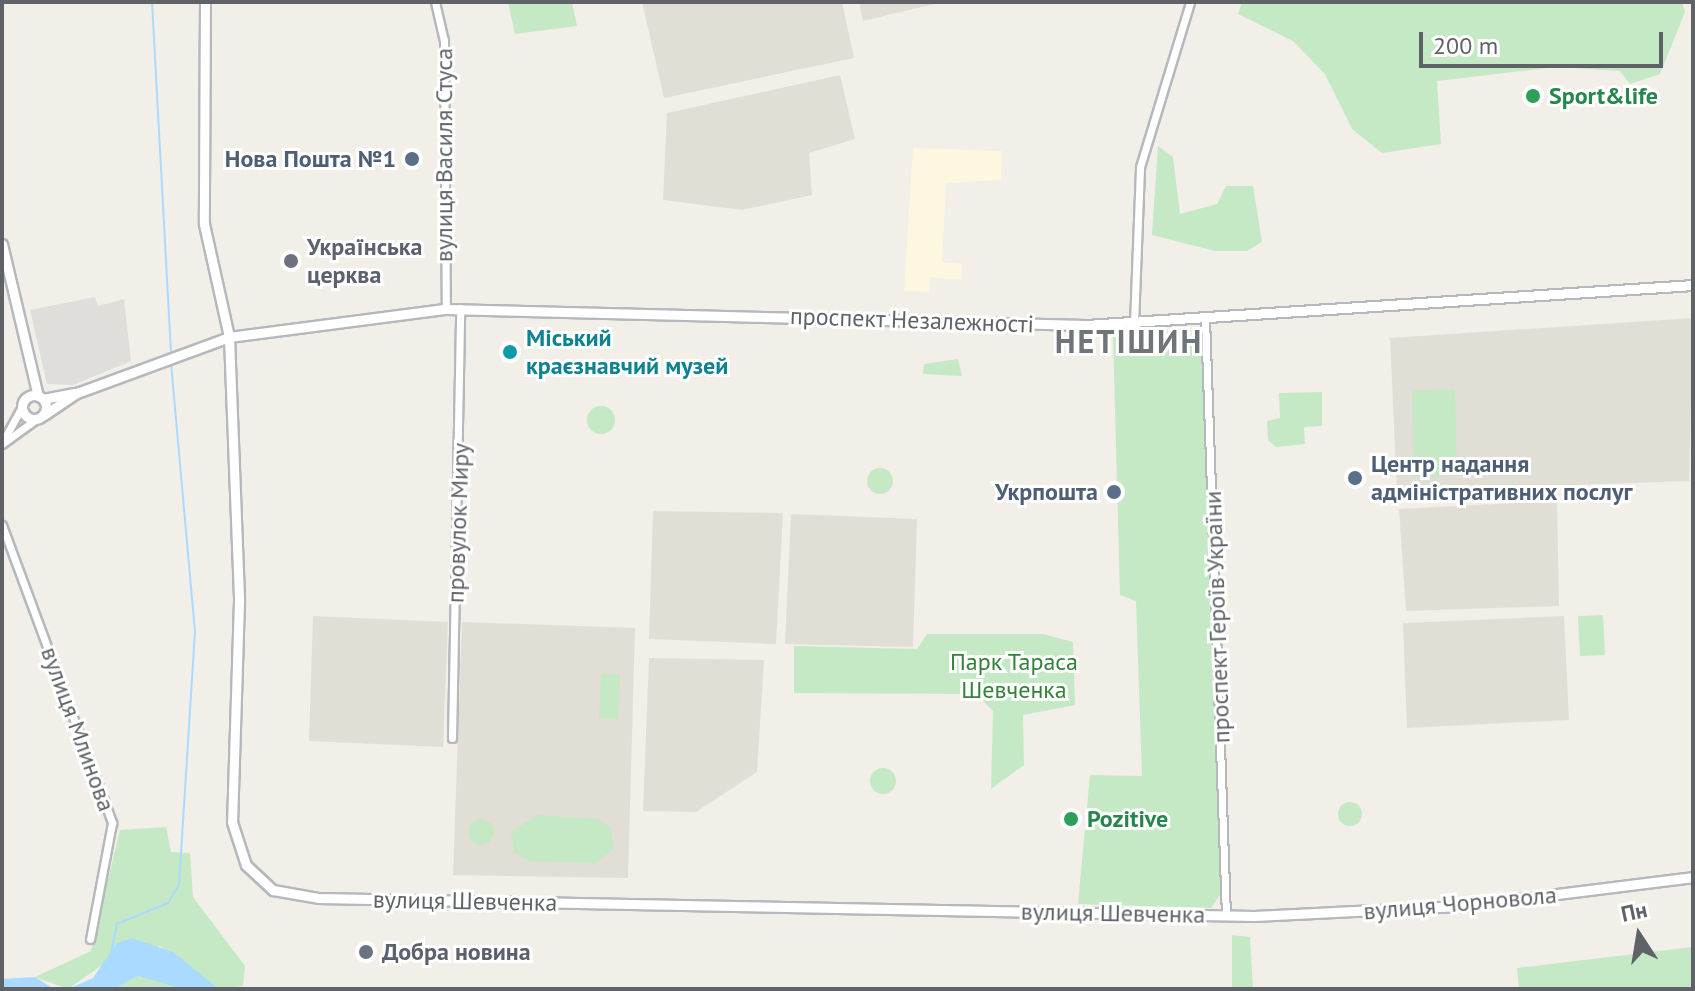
<!DOCTYPE html>
<meta charset="utf-8">
<style>
body{margin:0}
#map{position:relative;width:1695px;height:991px;overflow:hidden;background:#f1efe8;font-family:"PT Sans",sans-serif}
div>[style]{position:absolute}
.commercial>*{inset:0;background:#fef7e0}
.industrial>*{inset:0;background:#e0deda}
.education>*{inset:0;background:#e1ded6}
.green>*{inset:0;background:#c5e8c5}
.round{border-radius:50%}
.water>*{inset:0;background:#aadaff}
.stream>*{height:2px;margin:-1px;padding:0 1px;transform-origin:1px;border-radius:1px;background:#aadaff}
.roads{filter:drop-shadow(2px 0 #b5b8bc) drop-shadow(-2px 0 #b5b8bc) drop-shadow(0 2px #b5b8bc) drop-shadow(0 -2px #b5b8bc)}
.street>*{height:7px;margin:-3.5px;padding:0 3.5px;transform-origin:3.5px;border-radius:3.5px;background:#fff}
.secondary>*{height:9px;margin:-4.5px;padding:0 4.5px;transform-origin:4.5px;border-radius:4.5px;background:#fff}
.secondary>.ring{margin:-4.5px;padding:0;box-sizing:content-box;background:none;border:9px solid #fff;border-radius:50%}
.dots>*{width:22px;height:22px;translate:-50% -50%;box-sizing:border-box;border:4px solid #fff;border-radius:50%}
span{translate:-50% -50%;white-space:nowrap;text-align:center;line-height:1.15;-webkit-text-stroke:6px #fff;paint-order:stroke}
.leisure-label{font-size:24px;color:#27864d;font-weight:700}
.left{translate:0 -50%;text-align:left}
.street-label{font-size:24px;color:#5f6368}
.service-label{font-size:24px;color:#4e5e75;font-weight:700}
.right{translate:-100% -50%;text-align:right}
.worship-label{font-size:24px;color:#5b616d;font-weight:700}
.culture-label{font-size:24px;color:#0d838f;font-weight:700}
.park-label{font-size:24px;color:#348238}
.district-label{font-size:32px;color:#70757a;font-weight:700;letter-spacing:2px}
.frame{position:absolute;inset:0;border:4px solid #5f6368;pointer-events:none}
.north{position:absolute;left:1599px;top:895px;width:80px;height:80px;-webkit-text-stroke:6px #fff;paint-order:stroke;rotate:348deg;font-size:22px;font-weight:700;line-height:32px;text-align:center;color:#5f6368}
.north::after{content:'';display:block;margin:auto;width:28px;height:36px;background:#5f6368;clip-path:polygon(50% 0,100% 100%,50% 72%,0 100%)}
.scale{position:absolute;left:1419px;top:32px;width:244px;height:36px;box-sizing:border-box;border:4px solid #5f6368;border-top:0;padding-left:10px;font-size:24px;line-height:28px;white-space:nowrap;color:#5f6368;-webkit-text-stroke:6px #fff;paint-order:stroke}
</style>
<div id="map">
<div class="commercial">
<i style="clip-path:polygon(913px 148px,1002px 151px,1001px 180px,946px 183px,942px 262px,962px 264px,962px 280px,930px 277px,929px 292px,904px 291px)"></i>
</div>
<div class="industrial">
<i style="clip-path:polygon(95px 297px,98px 306px,124px 299px,131px 361px,73px 385px,47px 384px,30px 310px)"></i>
</div>
<div class="education">
<i style="clip-path:polygon(642px 2px,842px 2px,854px 58px,664px 98px)"></i>
<i style="clip-path:polygon(859px 2px,943px 2px,863px 21px)"></i>
<i style="clip-path:polygon(840px 75px,855px 139px,809px 153px,812px 195px,742px 210px,663px 200px,667px 113px)"></i>
<i style="clip-path:polygon(1693px 318px,1689px 481px,1397px 491px,1390px 338px)"></i>
<i style="clip-path:polygon(1557px 501px,1559px 606px,1406px 611px,1399px 509px)"></i>
<i style="clip-path:polygon(653px 511px,783px 513px,776px 644px,649px 639px)"></i>
<i style="clip-path:polygon(791px 514px,917px 519px,913px 647px,785px 644px)"></i>
<i style="clip-path:polygon(313px 616px,448px 622px,443px 747px,309px 741px)"></i>
<i style="clip-path:polygon(1564px 616px,1569px 720px,1407px 728px,1403px 623px)"></i>
<i style="clip-path:polygon(462px 622px,635px 628px,628px 878px,453px 875px)"></i>
<i style="clip-path:polygon(649px 658px,764px 660px,757px 772px,696px 812px,643px 811px)"></i>
</div>
<div class="green">
<i style="clip-path:polygon(508px 2px,572px 2px,577px 26px,515px 34px)"></i>
<i style="clip-path:polygon(1242px 2px,1682px 2px,1685px 12px,1660px 74px,1630px 84px,1620px 71px,1556px 67px,1437px 81px,1441px 144px,1382px 153px,1352px 129px,1325px 74px,1293px 41px,1238px 14px)"></i>
<i style="clip-path:polygon(1158px 146px,1173px 157px,1180px 214px,1217px 204px,1226px 186px,1253px 186px,1262px 242px,1247px 251px,1215px 251px,1152px 235px)"></i>
<i style="clip-path:polygon(1183px 331px,1201px 345px,1222px 892px,1211px 908px,1078px 904px,1090px 775px,1142px 776px,1136px 601px,1120px 595px,1113px 335px)"></i>
<i style="clip-path:polygon(958px 359px,962px 376px,923px 374px,924px 364px)"></i>
<i style="clip-path:polygon(1455px 389px,1457px 476px,1414px 477px,1412px 391px)"></i>
<i style="clip-path:polygon(1322px 392px,1322px 426px,1304px 427px,1305px 444px,1276px 447px,1268px 440px,1267px 421px,1280px 418px,1279px 393px)"></i>
<i class="round" style="left:587px;top:406px;width:28px;height:28px"></i>
<i class="round" style="left:867px;top:468px;width:26px;height:26px"></i>
<i style="clip-path:polygon(1603px 615px,1605px 655px,1580px 656px,1578px 616px)"></i>
<i style="clip-path:polygon(927px 634px,1043px 634px,1073px 642px,1075px 705px,1023px 715px,1024px 765px,991px 789px,993px 711px,976px 694px,794px 693px,794px 646px,917px 649px)"></i>
<i style="clip-path:polygon(601px 674px,620px 675px,618px 719px,599px 718px)"></i>
<i class="round" style="left:870px;top:768px;width:26px;height:26px"></i>
<i class="round" style="left:1338px;top:802px;width:24px;height:24px"></i>
<i style="clip-path:polygon(538px 815px,598px 819px,611px 828px,614px 848px,596px 863px,528px 861px,514px 852px,511px 832px)"></i>
<i class="round" style="left:468px;top:819px;width:26px;height:26px"></i>
<i style="clip-path:polygon(166px 827px,171px 852px,190px 853px,193px 897px,245px 966px,243px 986px,219px 989px,160px 946px,105px 963px,68px 989px,35px 977px,91px 951px,120px 830px)"></i>
<i style="clip-path:polygon(1232px 935px,1250px 937px,1253px 989px,1232px 989px)"></i>
<i style="clip-path:polygon(1693px 947px,1693px 989px,1519px 989px,1517px 968px)"></i>
<i style="clip-path:polygon(138px 976px,164px 980px,183px 989px,114px 989px)"></i>
</div>
<div class="water">
<i style="clip-path:polygon(132px 938px,173px 952px,219px 989px,183px 989px,138px 976px,114px 989px,68px 989px,93px 978px,117px 943px)"></i>
<i style="clip-path:polygon(35px 977px,54px 989px,2px 989px,2px 979px)"></i>
</div>
<div class="stream">
<i style="left:152px;top:2px;width:355px;rotate:86.9deg"></i>
<i style="left:111px;top:954px;width:31px;rotate:-79deg"></i>
<i style="left:117px;top:924px;width:55px;rotate:-22.4deg"></i>
<i style="left:168px;top:903px;width:21px;rotate:-59deg"></i>
<i style="left:179px;top:885px;width:254px;rotate:-86.4deg"></i>
<i style="left:195px;top:632px;width:270px;rotate:-95.1deg"></i>
</div>
<div class="roads">
<div class="street">
<i style="left:435px;top:2px;width:39px;rotate:77deg"></i>
<i style="left:444px;top:40px;width:269px;rotate:89.6deg"></i>
<i style="left:1205px;top:318px;width:598px;rotate:87.99deg"></i>
<i style="left:1134px;top:324px;width:157px;rotate:-87.8deg"></i>
<i style="left:1140px;top:167px;width:172px;rotate:-73.1deg"></i>
<i style="left:3px;top:441px;width:38px;rotate:-61deg"></i>
<i style="left:2px;top:444px;width:41px;rotate:-36deg"></i>
<i style="left:2px;top:525px;width:318px;rotate:69.7deg"></i>
<i style="left:112px;top:823px;width:118px;rotate:100.7deg"></i>
<i style="left:452px;top:738px;width:430px;rotate:-88.9deg"></i>
</div>
<div class="secondary">
<i style="left:205px;top:2px;width:222px;rotate:90.3deg"></i>
<i style="left:204px;top:224px;width:116px;rotate:77.5deg"></i>
<i style="left:229px;top:337px;width:264px;rotate:87.8deg"></i>
<i style="left:239px;top:601px;width:221px;rotate:91.8deg"></i>
<i style="left:232px;top:822px;width:45px;rotate:72deg"></i>
<i style="left:246px;top:865px;width:37px;rotate:43deg"></i>
<i style="left:273px;top:890px;width:47px;rotate:9.9deg"></i>
<i style="left:319px;top:898px;width:935px;rotate:1.1deg"></i>
<i style="left:1254px;top:916px;width:207px;rotate:-2.8deg"></i>
<i style="left:1461px;top:906px;width:234px;rotate:-7.1deg"></i>
<i style="left:2px;top:244px;width:156px;rotate:76.7deg"></i>
<i class="ring" style="left:22px;top:395px;width:15px;height:15px"></i>
<i style="left:43px;top:399px;width:32px;rotate:-11deg"></i>
<i style="left:44px;top:415px;width:40px;rotate:-34deg"></i>
<i style="left:77px;top:393px;width:162px;rotate:-20.2deg"></i>
<i style="left:229px;top:337px;width:219px;rotate:-7.4deg"></i>
<i style="left:446px;top:309px;width:640px;rotate:1.43deg"></i>
<i style="left:1086px;top:325px;width:608px;rotate:-3.77deg"></i>
</div>
</div>
<div class="dots">
<i style="left:1533px;top:96px;background:#2e9e5b"></i>
<i style="left:412px;top:159px;background:#5c6f8a"></i>
<i style="left:291px;top:261px;background:#6b7280"></i>
<i style="left:510px;top:352px;background:#0f9aa8"></i>
<i style="left:1355px;top:478px;background:#5c6f8a"></i>
<i style="left:1114px;top:492px;background:#5c6f8a"></i>
<i style="left:1071px;top:819px;background:#2e9e5b"></i>
<i style="left:366px;top:952px;background:#6b7280"></i>
</div>
<div class="leisure-label">
<span class="left" style="left:1549px;top:96px">Sport&amp;life</span>
<span class="left" style="left:1087px;top:819px">Pozitive</span>
</div>
<div class="street-label">
<span style="left:444px;top:155px;rotate:-90deg">вулиця Василя Стуса</span>
<span style="left:912px;top:320px;rotate:2deg">проспект Незалежності</span>
<span style="left:458px;top:523px;rotate:-88deg">провулок Миру</span>
<span style="left:1217px;top:617px;rotate:-92deg">проспект Героїв України</span>
<span style="left:78px;top:729px;rotate:70deg">вулиця Млинова</span>
<span style="left:465px;top:901px;rotate:1deg">вулиця Шевченка</span>
<span style="left:1460px;top:903px;rotate:-5deg">вулиця Чорновола</span>
<span style="left:1113px;top:913px;rotate:1deg">вулиця Шевченка</span>
</div>
<div class="service-label">
<span class="right" style="left:396px;top:159px">Нова Пошта №1</span>
<span class="left" style="left:1371px;top:478px">Центр надання<br>адміністративних послуг</span>
<span class="right" style="left:1098px;top:492px">Укрпошта</span>
</div>
<div class="worship-label">
<span class="left" style="left:307px;top:261px">Українська<br>церква</span>
<span class="left" style="left:382px;top:952px">Добра новина</span>
</div>
<div class="culture-label">
<span class="left" style="left:526px;top:352px">Міський<br>краєзнавчий музей</span>
</div>
<div class="park-label">
<span style="left:1014px;top:676px">Парк Тараса<br>Шевченка</span>
</div>
<div class="district-label">
<span style="left:1129px;top:341px">НЕТІШИН</span>
</div>
<div class="frame"></div>
<div class="north">Пн</div>
<div class="scale">200 m</div>
</div>
